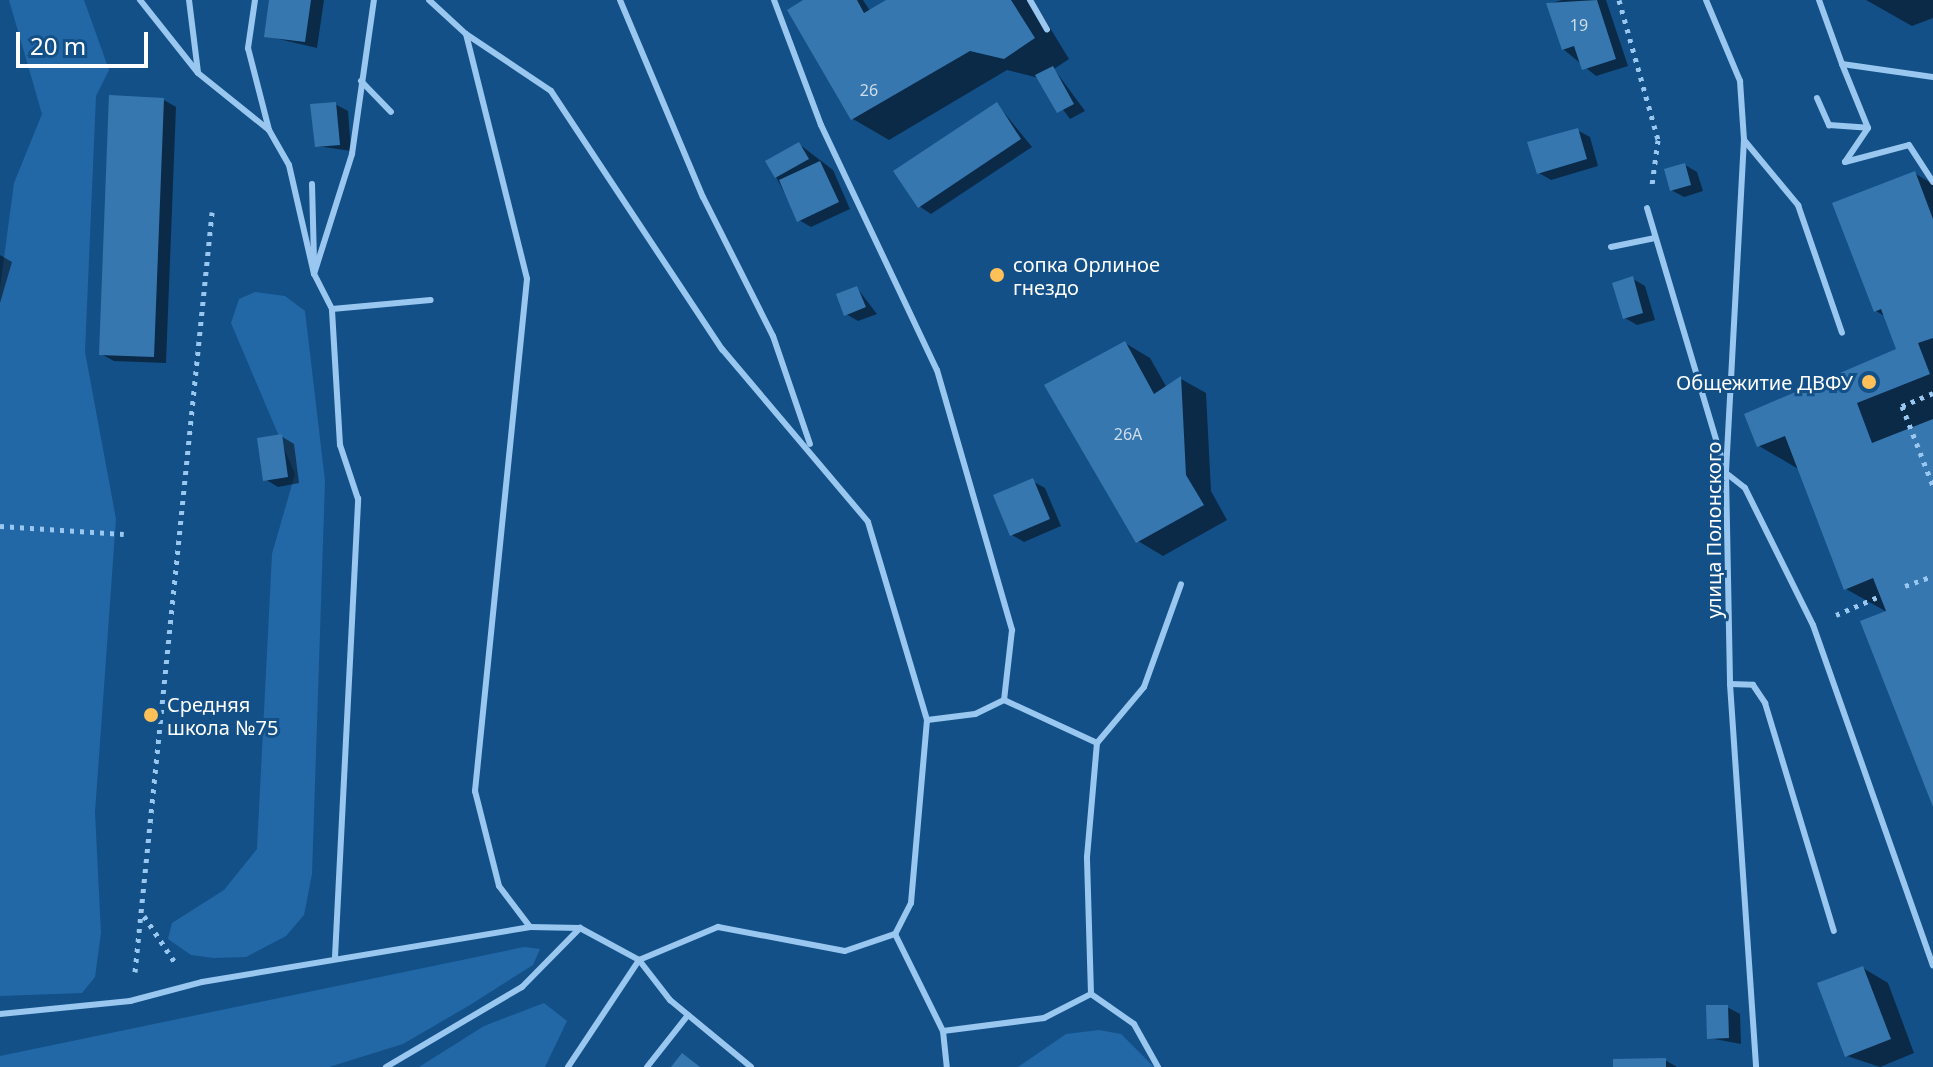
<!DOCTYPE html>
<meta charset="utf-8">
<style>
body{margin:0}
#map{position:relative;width:1933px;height:1067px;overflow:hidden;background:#135088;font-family:"Noto Sans",sans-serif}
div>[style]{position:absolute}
.green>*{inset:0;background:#2268a6}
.shadow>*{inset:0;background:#0007}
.building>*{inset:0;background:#3777b0}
.path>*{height:5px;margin-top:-2.5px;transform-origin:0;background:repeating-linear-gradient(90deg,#99c7ef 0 4px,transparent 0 10px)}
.lane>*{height:6px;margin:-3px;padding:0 3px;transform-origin:3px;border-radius:3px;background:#99c7ef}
.dots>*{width:22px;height:22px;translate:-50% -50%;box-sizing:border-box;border:4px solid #135088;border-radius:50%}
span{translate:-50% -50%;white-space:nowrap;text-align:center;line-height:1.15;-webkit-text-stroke:6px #135088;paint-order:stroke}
.number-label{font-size:16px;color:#cdddeb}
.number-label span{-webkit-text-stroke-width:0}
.poi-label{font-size:20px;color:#fff}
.left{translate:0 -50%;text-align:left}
.right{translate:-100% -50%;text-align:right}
.street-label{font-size:20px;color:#fff}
.scale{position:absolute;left:16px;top:32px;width:132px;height:36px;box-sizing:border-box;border:4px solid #fff;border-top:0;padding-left:10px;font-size:24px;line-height:28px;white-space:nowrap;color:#fff;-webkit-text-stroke:6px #135088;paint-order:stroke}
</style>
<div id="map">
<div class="green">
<i style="clip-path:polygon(9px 0,84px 0,109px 70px,96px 96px,85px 352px,116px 519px,95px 812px,101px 933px,95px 977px,82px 993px,0 996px,0 288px,14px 183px,42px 114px)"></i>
<i style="clip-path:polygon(255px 292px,285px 296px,305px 311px,325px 481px,312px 874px,304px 915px,286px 936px,246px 957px,214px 958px,191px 955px,168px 939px,172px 923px,224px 890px,257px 849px,272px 554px,295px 474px,231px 323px,239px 299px)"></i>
<i style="clip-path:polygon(524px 947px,540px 949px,533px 965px,470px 1005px,403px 1044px,329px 1067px,0 1067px,0 1056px)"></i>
<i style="clip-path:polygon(544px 1003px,567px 1021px,545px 1067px,419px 1067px,484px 1026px)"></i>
<i style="clip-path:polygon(1099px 1030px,1121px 1034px,1154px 1067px,1018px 1067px,1066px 1034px)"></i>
</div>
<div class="shadow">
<i style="clip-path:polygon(271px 0,324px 0,317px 48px,266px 36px)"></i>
<i style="clip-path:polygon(807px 0,863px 0,870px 11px,890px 0,1033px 0,1069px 59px,1054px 69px,1085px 111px,1070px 119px,1039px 78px,1007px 70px,889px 140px,853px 119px,789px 11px)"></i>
<i style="clip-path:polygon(1562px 0,1606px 0,1628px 66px,1596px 76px,1563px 49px,1549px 4px)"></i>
<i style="clip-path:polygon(1866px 0,1933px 0,1933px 18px,1912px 26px)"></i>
<i style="clip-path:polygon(164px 100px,176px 107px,166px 363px,114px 361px,101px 354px)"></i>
<i style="clip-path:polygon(335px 104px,348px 111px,351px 151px,317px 146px)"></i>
<i style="clip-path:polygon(997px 104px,1032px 147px,931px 214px,919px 206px)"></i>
<i style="clip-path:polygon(1577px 130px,1590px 137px,1598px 166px,1551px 180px,1539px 173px)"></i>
<i style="clip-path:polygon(799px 144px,833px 170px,850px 209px,811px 227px,799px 220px,776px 177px)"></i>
<i style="clip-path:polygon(1685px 165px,1697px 172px,1703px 191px,1684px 197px,1671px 190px)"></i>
<i style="clip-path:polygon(1914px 173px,1933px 184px,1933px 802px,1887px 612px,1846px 589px,1800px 470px,1759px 446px,1899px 350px,1886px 317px,1876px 311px)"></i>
<i style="clip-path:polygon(0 255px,12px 262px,0 303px)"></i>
<i style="clip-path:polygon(1633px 279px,1645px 286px,1655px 320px,1637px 325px,1625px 318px)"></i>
<i style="clip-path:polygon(857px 288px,877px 314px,858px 321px,846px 314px)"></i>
<i style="clip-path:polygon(1125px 343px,1150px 358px,1167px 388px,1181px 379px,1206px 393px,1211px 491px,1227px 520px,1163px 556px,1138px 541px)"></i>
<i style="clip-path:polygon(281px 436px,294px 444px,299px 483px,278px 487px,265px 479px)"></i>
<i style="clip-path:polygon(1032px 481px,1045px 488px,1061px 526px,1024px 542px,1012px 535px)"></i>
<i style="clip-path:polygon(1863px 968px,1888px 983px,1914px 1053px,1880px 1067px,1847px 1056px)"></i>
<i style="clip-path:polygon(1727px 1007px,1740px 1014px,1741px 1044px,1709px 1038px)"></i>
<i style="clip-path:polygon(1665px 1060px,1677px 1067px,1615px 1067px)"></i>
</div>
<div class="building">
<i style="clip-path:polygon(269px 0,311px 0,305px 42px,264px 37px)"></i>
<i style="clip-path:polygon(803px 0,857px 0,864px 13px,886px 0,1011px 0,1035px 38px,1004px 59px,970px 51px,851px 120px,787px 10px)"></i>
<i style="clip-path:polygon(1597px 0,1616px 59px,1582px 70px,1574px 46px,1562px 50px,1546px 3px)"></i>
<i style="clip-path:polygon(1053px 66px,1074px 104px,1057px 113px,1035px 75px)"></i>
<i style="clip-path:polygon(109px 95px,164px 98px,154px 357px,99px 355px)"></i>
<i style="clip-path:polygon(336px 102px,340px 145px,315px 147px,310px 104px)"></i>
<i style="clip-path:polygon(997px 102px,1021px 139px,918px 208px,893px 171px)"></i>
<i style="clip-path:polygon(1578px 128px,1587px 159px,1537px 174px,1527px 142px)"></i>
<i style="clip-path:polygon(799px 142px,809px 159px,775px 178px,765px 161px)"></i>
<i style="clip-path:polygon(820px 161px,839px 202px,797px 222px,779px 180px)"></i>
<i style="clip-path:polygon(1685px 163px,1691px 185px,1670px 191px,1664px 169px)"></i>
<i style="clip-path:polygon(1915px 171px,1933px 219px,1933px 338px,1918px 343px,1930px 374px,1857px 403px,1872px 443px,1933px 419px,1933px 807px,1860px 621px,1886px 611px,1873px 578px,1844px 590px,1785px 436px,1757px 447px,1744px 414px,1896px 349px,1881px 309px,1874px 312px,1832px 203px)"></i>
<i style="clip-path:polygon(1633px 276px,1643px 313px,1623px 319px,1612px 283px)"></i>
<i style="clip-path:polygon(857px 286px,866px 307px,844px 316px,836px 294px)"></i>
<i style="clip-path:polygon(1125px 341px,1154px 394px,1181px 376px,1186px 475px,1204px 505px,1136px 543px,1044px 385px)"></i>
<i style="clip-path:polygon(282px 434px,288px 477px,263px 481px,257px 438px)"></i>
<i style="clip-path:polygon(1033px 478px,1050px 519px,1010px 536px,993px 495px)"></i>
<i style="clip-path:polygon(1863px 966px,1891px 1039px,1845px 1057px,1817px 983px)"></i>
<i style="clip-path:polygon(1706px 1005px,1728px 1005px,1729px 1038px,1707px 1039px)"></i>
<i style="clip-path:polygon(682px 1053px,700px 1067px,671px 1067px)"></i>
<i style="clip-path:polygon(1666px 1058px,1666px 1067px,1613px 1067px,1613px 1059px)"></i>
</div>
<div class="path">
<i style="left:1619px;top:0;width:145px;rotate:74.4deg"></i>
<i style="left:1658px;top:140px;width:45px;rotate:97.6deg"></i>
<i style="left:1933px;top:393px;width:34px;rotate:157deg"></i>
<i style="left:1902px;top:406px;width:86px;rotate:68.8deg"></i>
<i style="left:0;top:526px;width:124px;rotate:3.7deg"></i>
<i style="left:1905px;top:586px;width:30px;rotate:-20deg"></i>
<i style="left:1836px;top:615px;width:48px;rotate:-23.4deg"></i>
<i style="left:144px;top:916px;width:58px;rotate:56.3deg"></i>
<i style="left:135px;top:972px;width:764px;rotate:-84.21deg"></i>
</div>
<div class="lane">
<i style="left:140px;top:0;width:93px;rotate:51.5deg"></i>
<i style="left:198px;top:73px;width:91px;rotate:38.8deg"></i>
<i style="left:189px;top:0;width:73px;rotate:82.9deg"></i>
<i style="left:255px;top:0;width:49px;rotate:98.3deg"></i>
<i style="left:248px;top:48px;width:85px;rotate:75.6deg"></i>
<i style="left:269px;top:130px;width:40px;rotate:60.3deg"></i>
<i style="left:289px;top:165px;width:112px;rotate:77.1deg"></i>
<i style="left:429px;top:0;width:50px;rotate:42.6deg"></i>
<i style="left:466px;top:34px;width:102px;rotate:33.8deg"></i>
<i style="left:551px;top:91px;width:310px;rotate:56.5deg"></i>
<i style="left:722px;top:349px;width:226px;rotate:49.8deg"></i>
<i style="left:868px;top:522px;width:207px;rotate:73.4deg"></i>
<i style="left:620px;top:0;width:214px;rotate:67.2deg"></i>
<i style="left:703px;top:197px;width:156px;rotate:63.3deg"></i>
<i style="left:773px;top:336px;width:114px;rotate:71.1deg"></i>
<i style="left:774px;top:0;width:134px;rotate:69.4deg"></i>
<i style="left:821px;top:125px;width:271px;rotate:64.7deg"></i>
<i style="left:937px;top:370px;width:271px;rotate:73.9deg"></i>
<i style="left:1012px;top:630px;width:70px;rotate:96.5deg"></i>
<i style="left:1004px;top:700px;width:32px;rotate:154deg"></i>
<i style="left:975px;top:714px;width:48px;rotate:172.9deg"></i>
<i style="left:927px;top:720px;width:184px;rotate:95deg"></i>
<i style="left:911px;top:903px;width:35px;rotate:117deg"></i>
<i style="left:1030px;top:0;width:34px;rotate:60deg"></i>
<i style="left:1706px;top:0;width:88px;rotate:67.2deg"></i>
<i style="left:1740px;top:81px;width:58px;rotate:86.1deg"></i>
<i style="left:1744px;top:139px;width:334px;rotate:93.1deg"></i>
<i style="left:1726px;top:473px;width:211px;rotate:88.9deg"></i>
<i style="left:1730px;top:684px;width:384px;rotate:86.1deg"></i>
<i style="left:1819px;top:0;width:68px;rotate:70.2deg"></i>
<i style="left:1842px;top:64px;width:92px;rotate:8.1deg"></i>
<i style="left:466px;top:34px;width:252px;rotate:76deg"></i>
<i style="left:527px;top:279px;width:515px;rotate:95.8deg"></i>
<i style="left:475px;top:791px;width:98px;rotate:75.8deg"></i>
<i style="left:499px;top:886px;width:51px;rotate:52.9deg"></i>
<i style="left:1842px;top:64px;width:69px;rotate:67.9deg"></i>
<i style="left:1868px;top:128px;width:41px;rotate:124.1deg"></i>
<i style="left:361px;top:81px;width:43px;rotate:45.9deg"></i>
<i style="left:1817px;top:98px;width:30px;rotate:66deg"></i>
<i style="left:1829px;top:125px;width:39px;rotate:4deg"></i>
<i style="left:1744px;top:140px;width:85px;rotate:50.3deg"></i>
<i style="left:1798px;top:205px;width:135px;rotate:71deg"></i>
<i style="left:1845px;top:162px;width:66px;rotate:-14.9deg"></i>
<i style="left:1909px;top:145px;width:44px;rotate:57deg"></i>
<i style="left:312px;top:184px;width:78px;rotate:88.5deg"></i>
<i style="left:1647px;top:208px;width:277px;rotate:73.4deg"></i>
<i style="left:1726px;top:473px;width:24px;rotate:38deg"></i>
<i style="left:1745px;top:488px;width:153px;rotate:63.6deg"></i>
<i style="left:1813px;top:625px;width:361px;rotate:70.6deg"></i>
<i style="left:1611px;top:247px;width:45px;rotate:-11.6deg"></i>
<i style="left:332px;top:309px;width:99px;rotate:-5.2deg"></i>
<i style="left:1730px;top:684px;width:23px;rotate:2deg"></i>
<i style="left:1753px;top:685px;width:22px;rotate:56deg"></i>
<i style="left:1765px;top:703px;width:238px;rotate:73.2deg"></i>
<i style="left:1004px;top:700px;width:102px;rotate:24.8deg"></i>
<i style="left:335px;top:957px;width:459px;rotate:-87.1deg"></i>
<i style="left:358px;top:499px;width:57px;rotate:-108.4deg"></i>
<i style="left:340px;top:445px;width:136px;rotate:-93.4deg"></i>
<i style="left:332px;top:309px;width:39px;rotate:-117deg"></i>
<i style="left:314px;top:274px;width:126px;rotate:-72.4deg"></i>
<i style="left:352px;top:154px;width:156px;rotate:-81.9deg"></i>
<i style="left:0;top:1014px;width:131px;rotate:-5.7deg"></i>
<i style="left:130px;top:1001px;width:74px;rotate:-14.8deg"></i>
<i style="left:202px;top:982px;width:333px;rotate:-9.5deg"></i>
<i style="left:530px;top:927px;width:50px;rotate:1.1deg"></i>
<i style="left:580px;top:928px;width:67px;rotate:28.5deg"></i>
<i style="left:639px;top:960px;width:51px;rotate:52.2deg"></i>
<i style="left:670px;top:1000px;width:105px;rotate:39.6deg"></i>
<i style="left:943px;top:1031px;width:102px;rotate:-7.3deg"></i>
<i style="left:1044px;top:1018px;width:53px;rotate:-27.1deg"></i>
<i style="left:386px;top:1067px;width:158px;rotate:-30.5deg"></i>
<i style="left:522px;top:987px;width:83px;rotate:-45.5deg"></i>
<i style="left:568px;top:1067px;width:128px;rotate:-56.4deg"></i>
<i style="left:639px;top:960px;width:86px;rotate:-22.7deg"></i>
<i style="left:718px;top:927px;width:129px;rotate:10.7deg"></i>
<i style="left:845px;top:951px;width:53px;rotate:-18.8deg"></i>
<i style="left:895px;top:934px;width:108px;rotate:63.7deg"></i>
<i style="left:943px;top:1031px;width:36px;rotate:84deg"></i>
<i style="left:647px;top:1067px;width:66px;rotate:-51.7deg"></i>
<i style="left:1158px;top:1067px;width:49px;rotate:-119.2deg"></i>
<i style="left:1134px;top:1024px;width:52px;rotate:-145.1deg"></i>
<i style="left:1091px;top:994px;width:137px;rotate:-91.7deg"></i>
<i style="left:1087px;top:857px;width:114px;rotate:-85deg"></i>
<i style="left:1097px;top:743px;width:73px;rotate:-50deg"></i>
<i style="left:1144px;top:687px;width:109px;rotate:-70.2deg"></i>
</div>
<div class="dots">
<i style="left:997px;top:275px;background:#ffc157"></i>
<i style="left:1869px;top:382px;background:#ffc157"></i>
<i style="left:151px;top:715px;background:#ffc157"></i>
</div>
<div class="number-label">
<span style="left:1579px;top:25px">19</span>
<span style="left:869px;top:90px">26</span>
<span style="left:1128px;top:434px">26А</span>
</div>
<div class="poi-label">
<span class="left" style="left:1013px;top:276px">сопка Орлиное<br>гнездо</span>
<span class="right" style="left:1853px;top:382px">Общежитие ДВФУ</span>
<span class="left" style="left:167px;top:716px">Средняя<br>школа №75</span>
</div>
<div class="street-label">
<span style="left:1713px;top:530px;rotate:-90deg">улица Полонского</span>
</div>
<div class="scale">20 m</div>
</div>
